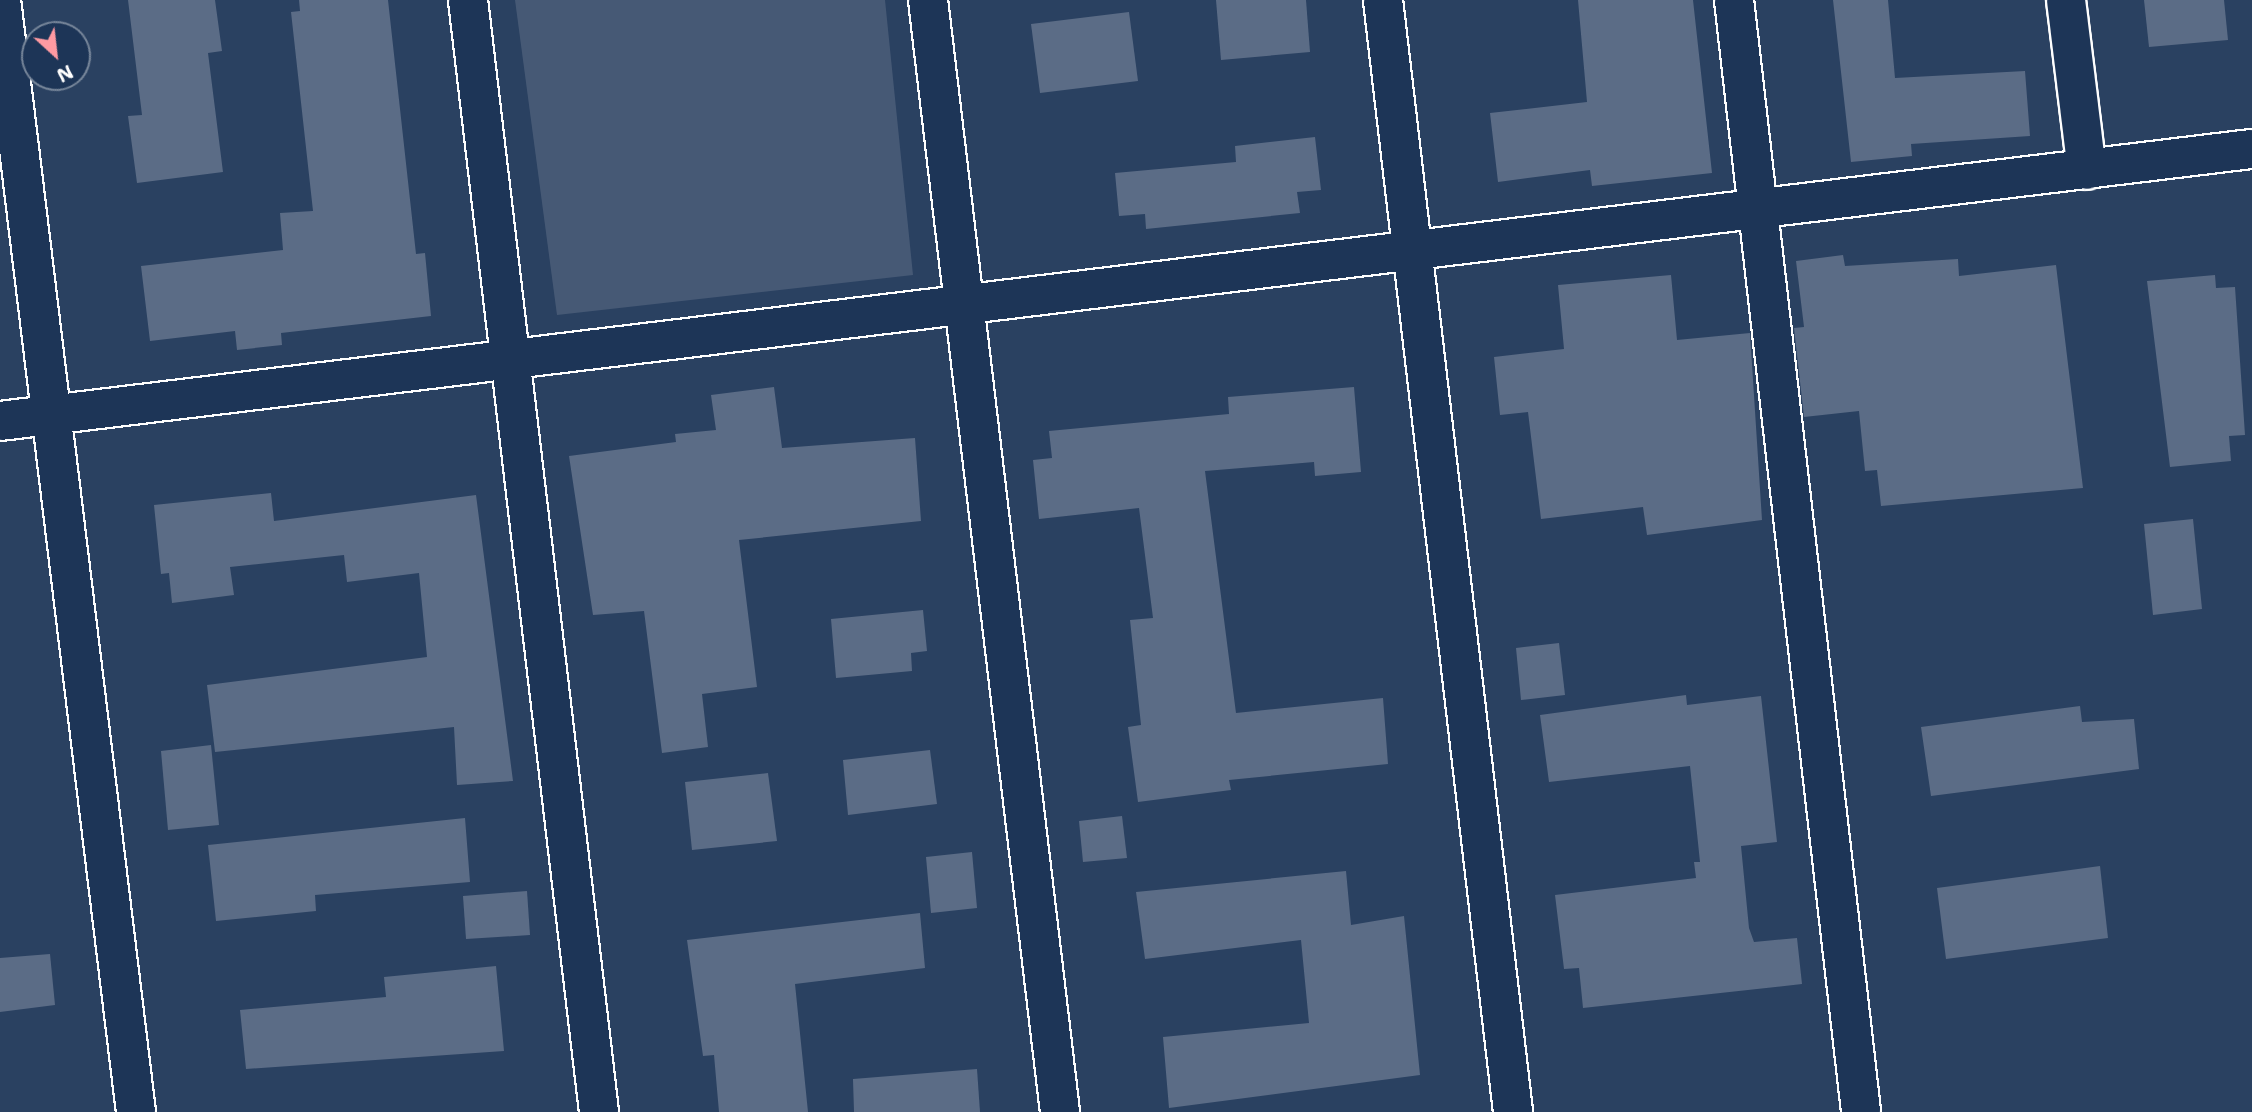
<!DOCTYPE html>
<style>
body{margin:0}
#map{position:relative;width:2252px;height:1112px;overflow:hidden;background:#2a4161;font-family:"Shantell Sans",sans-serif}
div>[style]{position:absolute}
.green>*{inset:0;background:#465975}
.building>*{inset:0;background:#5b6c86}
.roads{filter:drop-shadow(2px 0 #fff) drop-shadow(-2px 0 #fff) drop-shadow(0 2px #fff) drop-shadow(0 -2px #fff)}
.minor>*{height:38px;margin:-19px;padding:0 19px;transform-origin:19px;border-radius:19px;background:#1d3557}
.tertiary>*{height:38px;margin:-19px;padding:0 19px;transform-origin:19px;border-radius:19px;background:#1d3557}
span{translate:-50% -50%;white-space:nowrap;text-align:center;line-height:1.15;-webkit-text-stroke:5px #1d3557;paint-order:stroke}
.north{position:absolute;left:21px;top:21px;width:70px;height:70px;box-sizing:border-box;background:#1d3557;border:2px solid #77869a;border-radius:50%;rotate:153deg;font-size:19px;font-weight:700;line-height:28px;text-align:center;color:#fff}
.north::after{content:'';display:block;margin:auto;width:24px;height:32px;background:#ff9aa2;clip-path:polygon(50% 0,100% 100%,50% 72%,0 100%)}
</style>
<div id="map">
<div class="green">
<i style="clip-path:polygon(515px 0,885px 0,913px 275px,557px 315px)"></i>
</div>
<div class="building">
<i style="clip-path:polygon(128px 0,215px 0,222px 51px,208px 53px,223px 172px,137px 183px,128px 116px,142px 115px)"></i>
<i style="clip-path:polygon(299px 0,388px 0,416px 254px,425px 253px,431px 316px,281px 333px,282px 345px,237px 350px,235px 331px,150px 341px,141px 266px,283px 250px,280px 213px,313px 211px,291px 12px,300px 11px)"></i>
<i style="clip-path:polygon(1216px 0,1306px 0,1310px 52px,1221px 60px)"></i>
<i style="clip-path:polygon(1578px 0,1693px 0,1712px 173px,1592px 186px,1590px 170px,1498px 182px,1490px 113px,1587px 102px)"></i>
<i style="clip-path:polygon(1833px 0,1888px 0,1895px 78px,2025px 71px,2030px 136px,1911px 144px,1912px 156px,1851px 162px)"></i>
<i style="clip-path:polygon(2144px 0,2224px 0,2228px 40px,2149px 47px)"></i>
<i style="clip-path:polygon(1129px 12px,1138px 81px,1040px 93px,1031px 24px)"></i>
<i style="clip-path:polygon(1315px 137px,1321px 190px,1297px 192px,1300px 213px,1146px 229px,1145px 214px,1119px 216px,1115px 173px,1236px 162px,1235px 146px)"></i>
<i style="clip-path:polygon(1843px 255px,1845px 266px,1958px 259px,1959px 276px,2056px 265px,2083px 488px,1881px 506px,1877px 470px,1865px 471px,1859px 411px,1804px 417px,1794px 328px,1804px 327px,1796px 261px)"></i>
<i style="clip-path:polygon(1671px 275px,1677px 340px,1750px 333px,1762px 520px,1647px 535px,1643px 507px,1541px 519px,1528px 412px,1500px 415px,1494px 357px,1564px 349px,1558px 285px)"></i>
<i style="clip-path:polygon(2215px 275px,2216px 288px,2235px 287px,2245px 435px,2229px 436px,2231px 461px,2170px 467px,2147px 281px)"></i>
<i style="clip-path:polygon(774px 387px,782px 448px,915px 438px,921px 521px,739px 540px,757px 687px,702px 694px,708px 747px,662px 753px,644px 611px,593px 615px,569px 456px,676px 442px,675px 434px,716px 430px,711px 395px)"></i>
<i style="clip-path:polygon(1354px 387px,1361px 472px,1315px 476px,1314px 462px,1205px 471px,1236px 713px,1383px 698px,1388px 764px,1229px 780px,1231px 790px,1138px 802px,1128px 727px,1141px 725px,1130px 620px,1153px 618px,1139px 508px,1039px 519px,1033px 460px,1052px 458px,1049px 431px,1229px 414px,1228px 397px)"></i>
<i style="clip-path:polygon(271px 493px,274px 521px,476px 495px,513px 781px,457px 785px,454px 727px,215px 752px,207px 685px,427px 657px,419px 573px,347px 582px,344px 555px,230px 567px,234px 595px,172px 603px,169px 573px,161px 574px,154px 505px)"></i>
<i style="clip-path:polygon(2193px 519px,2202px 609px,2153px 615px,2144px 524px)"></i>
<i style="clip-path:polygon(923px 610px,927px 651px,911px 653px,912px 671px,836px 678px,831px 619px)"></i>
<i style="clip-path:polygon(1559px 643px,1565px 695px,1521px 700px,1516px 648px)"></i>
<i style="clip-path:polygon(1686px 695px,1687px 705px,1761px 696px,1777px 842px,1741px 846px,1749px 928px,1754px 942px,1797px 938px,1802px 984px,1583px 1008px,1579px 968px,1564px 969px,1555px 895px,1696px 878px,1694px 862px,1700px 862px,1690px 766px,1549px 782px,1540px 715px)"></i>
<i style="clip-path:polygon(2080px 706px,2082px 722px,2134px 719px,2139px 769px,1931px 796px,1921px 727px)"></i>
<i style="clip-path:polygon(211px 745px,219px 825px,168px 830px,161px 751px)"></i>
<i style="clip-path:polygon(930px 750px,937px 804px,848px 815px,843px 760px)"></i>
<i style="clip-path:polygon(768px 773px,777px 841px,692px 850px,685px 782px)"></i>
<i style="clip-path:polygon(1122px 816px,1127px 858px,1083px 862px,1079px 821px)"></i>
<i style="clip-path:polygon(465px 818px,470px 882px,315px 895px,316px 911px,216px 921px,208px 845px)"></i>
<i style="clip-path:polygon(972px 852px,977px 908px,931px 913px,926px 857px)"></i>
<i style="clip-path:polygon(2100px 866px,2108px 938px,1946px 959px,1937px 888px)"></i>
<i style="clip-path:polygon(1346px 871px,1351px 925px,1404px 916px,1420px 1075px,1169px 1108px,1163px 1037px,1309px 1023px,1301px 940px,1145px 959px,1136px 892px)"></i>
<i style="clip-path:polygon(527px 891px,530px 935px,466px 939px,463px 896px)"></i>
<i style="clip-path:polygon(920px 913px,925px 968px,795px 984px,808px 1112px,719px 1112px,714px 1055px,703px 1056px,687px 940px)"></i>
<i style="clip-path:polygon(50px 954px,55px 1005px,0 1012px,0 958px)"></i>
<i style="clip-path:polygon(496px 966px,504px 1051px,246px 1069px,240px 1010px,386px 997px,384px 977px)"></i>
<i style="clip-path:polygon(977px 1069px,980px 1112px,854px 1112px,853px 1079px)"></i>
</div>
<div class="roads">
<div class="minor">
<i style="left:468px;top:0;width:1120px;rotate:83.28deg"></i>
<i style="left:928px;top:0;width:1120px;rotate:83.23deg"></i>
<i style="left:1383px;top:0;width:1120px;rotate:83.33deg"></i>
<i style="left:1734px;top:0;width:1119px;rotate:83.48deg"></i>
<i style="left:2066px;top:0;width:171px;rotate:83deg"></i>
<i style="left:0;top:421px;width:2268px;rotate:-6.89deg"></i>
</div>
<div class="tertiary">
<i style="left:1px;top:0;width:1120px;rotate:83.08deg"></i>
</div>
</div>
<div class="north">N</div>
</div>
